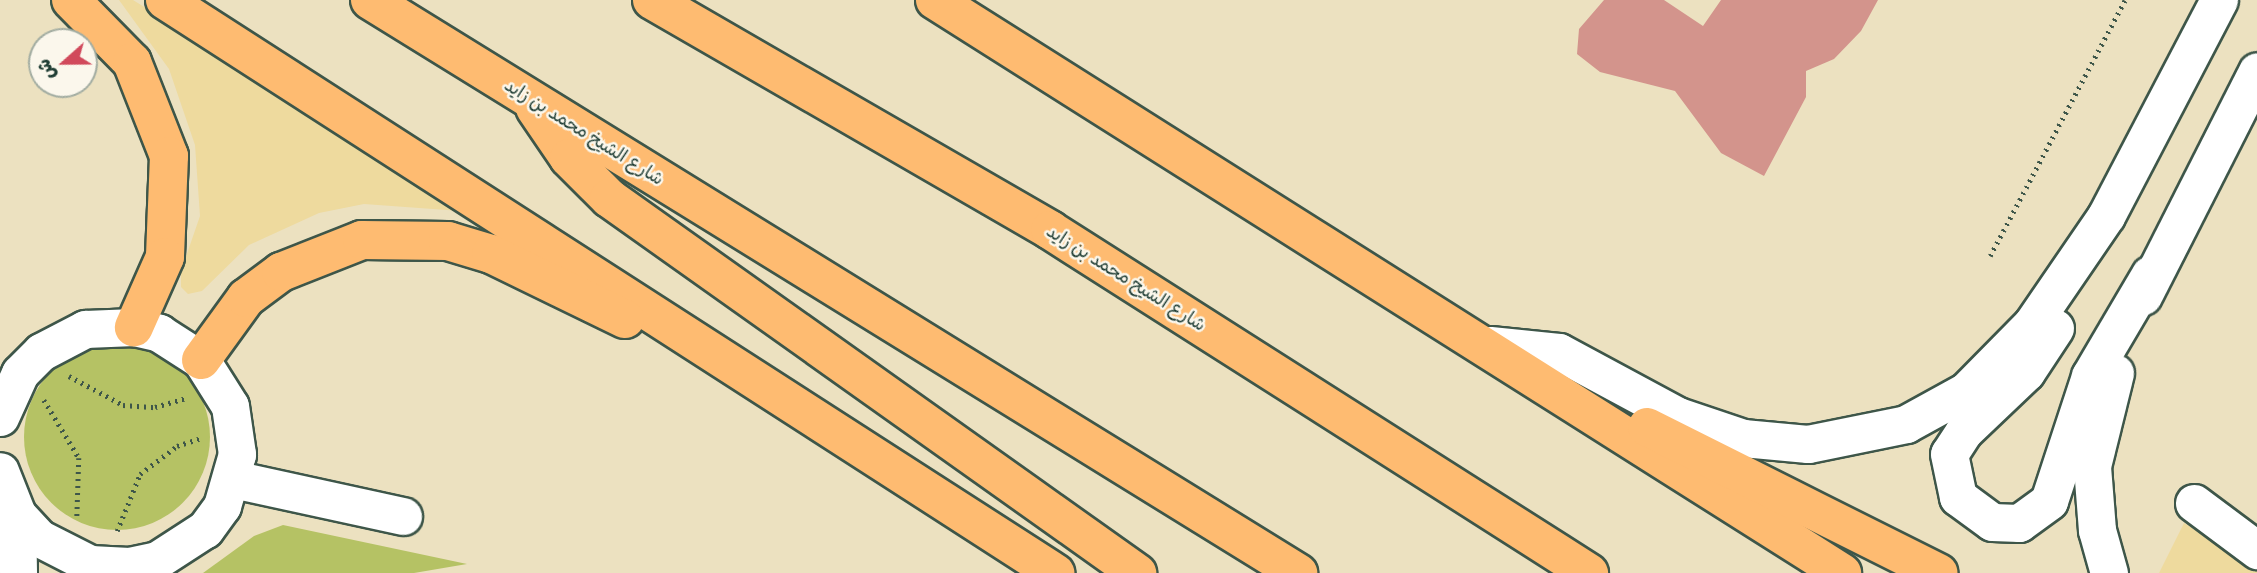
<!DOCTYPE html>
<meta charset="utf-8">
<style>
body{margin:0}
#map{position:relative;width:2257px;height:573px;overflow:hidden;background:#ece1c0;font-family:Delius,"Playpen Sans Arabic",sans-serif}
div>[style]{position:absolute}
.green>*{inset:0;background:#b5c264}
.round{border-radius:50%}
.sand>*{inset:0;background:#eeda9e}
.building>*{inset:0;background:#d3948c}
.path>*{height:4.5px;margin-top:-2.25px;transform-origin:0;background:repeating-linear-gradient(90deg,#3e5649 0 2px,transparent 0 7px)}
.roads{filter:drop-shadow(2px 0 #3e5649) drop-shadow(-2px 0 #3e5649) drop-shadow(0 2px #3e5649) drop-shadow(0 -2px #3e5649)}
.minor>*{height:37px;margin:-18.5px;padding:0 18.5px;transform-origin:18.5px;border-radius:18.5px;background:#fff}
.highway>*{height:38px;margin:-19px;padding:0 19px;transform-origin:19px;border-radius:19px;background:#febb71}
span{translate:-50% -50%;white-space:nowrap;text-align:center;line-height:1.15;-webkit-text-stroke:5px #fbf7ec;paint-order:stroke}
.street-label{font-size:18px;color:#1f3d34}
.north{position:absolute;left:28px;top:28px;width:70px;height:70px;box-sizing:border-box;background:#fbf7ec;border:2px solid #a3ada2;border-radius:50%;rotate:249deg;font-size:19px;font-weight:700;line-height:28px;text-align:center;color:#1f3d34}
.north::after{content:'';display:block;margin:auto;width:24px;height:32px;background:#d1495b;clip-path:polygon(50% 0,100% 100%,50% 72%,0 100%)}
</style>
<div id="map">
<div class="green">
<i class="round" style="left:24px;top:344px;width:186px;height:186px"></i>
<i style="clip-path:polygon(283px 525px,467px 564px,414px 573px,203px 573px,254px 536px)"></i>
</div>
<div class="sand">
<i style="clip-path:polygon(119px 0,133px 0,474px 212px,364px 204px,319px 213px,249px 245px,202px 291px,188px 294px,181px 287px,181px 271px,200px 216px,195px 145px,169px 69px)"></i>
<i style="clip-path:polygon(2184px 523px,2257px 570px,2257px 573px,2159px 573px)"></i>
</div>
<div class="building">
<i style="clip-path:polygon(1604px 0,1664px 0,1703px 26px,1721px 0,1878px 0,1861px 31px,1834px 59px,1806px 71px,1806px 97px,1764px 176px,1721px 153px,1675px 91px,1600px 72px,1577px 54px,1579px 29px)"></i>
</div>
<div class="path">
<i style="left:1990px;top:256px;width:289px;rotate:-62.2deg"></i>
<i style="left:69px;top:376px;width:61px;rotate:28.2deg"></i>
<i style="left:123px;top:405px;width:32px;rotate:4deg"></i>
<i style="left:155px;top:407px;width:33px;rotate:-16deg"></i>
<i style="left:44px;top:400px;width:68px;rotate:58.9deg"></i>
<i style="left:79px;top:458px;width:61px;rotate:91.9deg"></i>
<i style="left:117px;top:531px;width:61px;rotate:-68deg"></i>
<i style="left:140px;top:474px;width:46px;rotate:-37.1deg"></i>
<i style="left:177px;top:446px;width:26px;rotate:-18deg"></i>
</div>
<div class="roads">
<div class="minor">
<i style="left:2143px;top:296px;width:252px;rotate:-63.1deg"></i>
<i style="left:2055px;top:328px;width:53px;rotate:123.4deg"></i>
<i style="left:2026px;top:372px;width:86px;rotate:136.4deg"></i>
<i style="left:1964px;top:431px;width:27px;rotate:123deg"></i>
<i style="left:1949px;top:454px;width:44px;rotate:78.2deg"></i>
<i style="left:1958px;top:497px;width:42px;rotate:36.3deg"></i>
<i style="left:1992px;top:522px;width:27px;rotate:2deg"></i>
<i style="left:2019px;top:523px;width:37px;rotate:-36deg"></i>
<i style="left:2049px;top:501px;width:132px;rotate:-71.8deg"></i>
<i style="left:2090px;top:376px;width:118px;rotate:-59.5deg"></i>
<i style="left:1490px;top:345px;width:69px;rotate:5.8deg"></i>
<i style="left:1559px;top:352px;width:135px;rotate:28.3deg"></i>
<i style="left:1678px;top:416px;width:69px;rotate:18.7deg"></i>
<i style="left:1743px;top:438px;width:65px;rotate:5.3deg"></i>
<i style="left:1808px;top:444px;width:100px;rotate:-11.5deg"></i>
<i style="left:1906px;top:424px;width:68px;rotate:-28.8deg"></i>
<i style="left:1966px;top:391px;width:94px;rotate:-45.4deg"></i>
<i style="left:2032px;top:324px;width:131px;rotate:-55.6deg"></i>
<i style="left:2106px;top:216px;width:244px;rotate:-62.4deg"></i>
<i style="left:0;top:417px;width:48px;rotate:-65.6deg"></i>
<i style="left:20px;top:373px;width:30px;rotate:-45deg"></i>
<i style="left:41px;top:352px;width:50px;rotate:-27.6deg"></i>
<i style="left:85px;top:329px;width:49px;rotate:-2.3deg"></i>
<i style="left:134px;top:327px;width:26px;rotate:13deg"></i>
<i style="left:159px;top:333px;width:50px;rotate:32.7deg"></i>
<i style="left:201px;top:360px;width:54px;rotate:57.8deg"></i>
<i style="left:230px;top:406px;width:49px;rotate:81.7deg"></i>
<i style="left:237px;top:454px;width:54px;rotate:106.1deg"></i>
<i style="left:222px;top:506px;width:29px;rotate:126deg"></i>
<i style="left:205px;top:529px;width:57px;rotate:147.1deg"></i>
<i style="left:157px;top:560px;width:29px;rotate:168deg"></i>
<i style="left:129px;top:566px;width:39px;rotate:-177deg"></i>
<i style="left:90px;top:564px;width:57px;rotate:-153deg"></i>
<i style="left:39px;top:538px;width:33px;rotate:-133deg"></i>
<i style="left:17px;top:514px;width:46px;rotate:-111.6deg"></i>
<i style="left:233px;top:479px;width:174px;rotate:12.3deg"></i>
<i style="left:2194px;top:503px;width:79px;rotate:36.7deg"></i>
<i style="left:17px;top:514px;width:59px;rotate:89deg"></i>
<i style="left:2109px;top:573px;width:45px;rotate:-105.6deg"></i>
<i style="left:2097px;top:530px;width:64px;rotate:-94.5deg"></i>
<i style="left:2092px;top:466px;width:96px;rotate:-76.1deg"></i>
</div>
<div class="highway">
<i style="left:71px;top:0;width:87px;rotate:45.5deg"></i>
<i style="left:132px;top:62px;width:101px;rotate:68.5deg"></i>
<i style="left:169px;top:156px;width:101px;rotate:92.3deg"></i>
<i style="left:165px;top:257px;width:77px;rotate:113.9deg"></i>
<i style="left:165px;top:0;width:1059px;rotate:32.77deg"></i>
<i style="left:370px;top:0;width:1091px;rotate:31.69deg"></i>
<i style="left:652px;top:0;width:460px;rotate:30deg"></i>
<i style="left:1050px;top:230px;width:639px;rotate:32.47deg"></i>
<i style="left:935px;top:0;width:1073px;rotate:32.28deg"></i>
<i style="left:535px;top:108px;width:60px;rotate:55.8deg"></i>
<i style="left:569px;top:158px;width:57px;rotate:45deg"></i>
<i style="left:609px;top:198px;width:648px;rotate:35.38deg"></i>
<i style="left:201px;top:360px;width:77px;rotate:-54deg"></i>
<i style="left:246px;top:298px;width:44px;rotate:-36.6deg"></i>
<i style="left:281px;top:272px;width:87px;rotate:-21.6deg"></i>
<i style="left:362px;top:240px;width:86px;rotate:0.7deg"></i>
<i style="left:448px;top:241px;width:45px;rotate:16.8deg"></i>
<i style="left:491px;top:254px;width:149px;rotate:25.9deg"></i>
<i style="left:1647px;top:427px;width:326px;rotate:26.6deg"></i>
</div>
</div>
<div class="street-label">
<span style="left:584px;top:132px;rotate:32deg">شارع الشيخ محمد بن زايد</span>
<span style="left:1126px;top:278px;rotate:32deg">شارع الشيخ محمد بن زايد</span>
</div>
<div class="north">ش</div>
</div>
